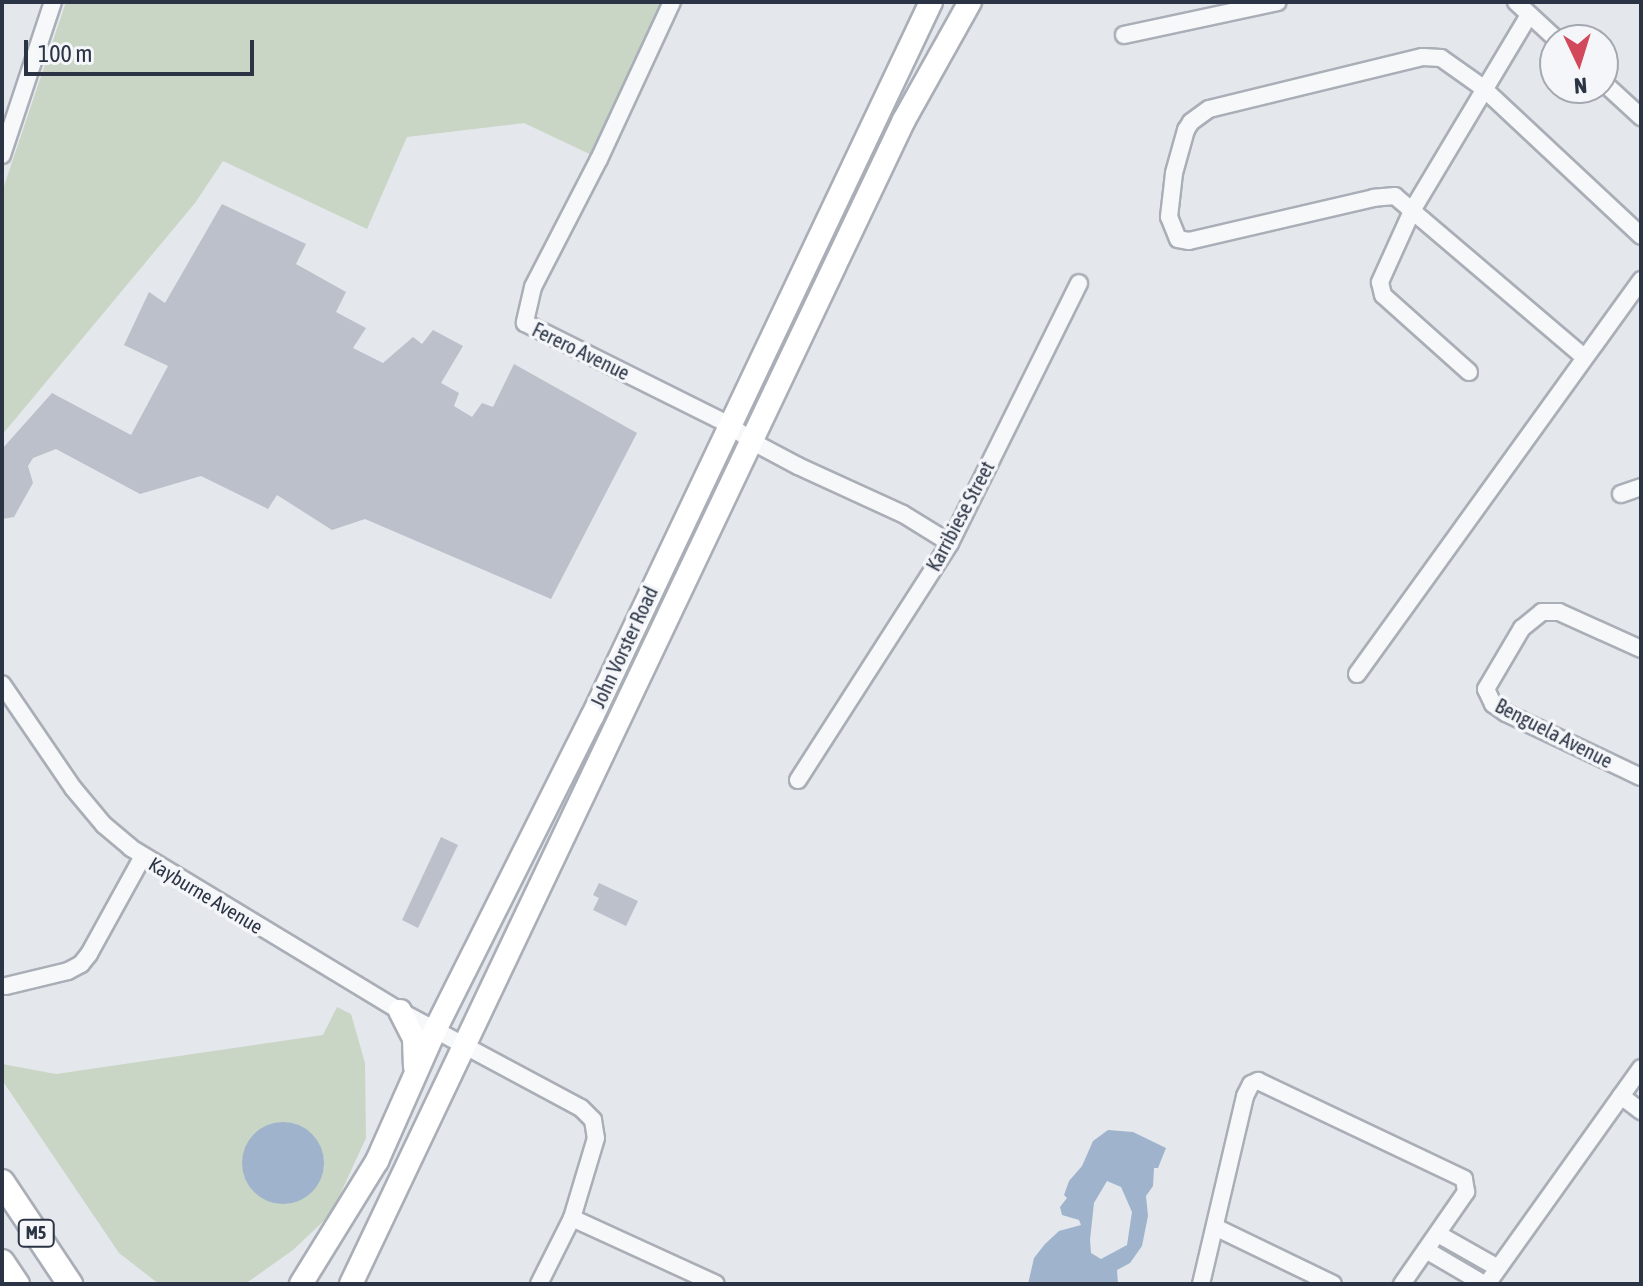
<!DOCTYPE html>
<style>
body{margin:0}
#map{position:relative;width:1643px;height:1286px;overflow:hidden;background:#e4e7ec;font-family:"Asap Condensed",sans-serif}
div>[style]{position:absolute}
.green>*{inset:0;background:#c9d6c5}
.water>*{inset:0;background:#9fb4cc}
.round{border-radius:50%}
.building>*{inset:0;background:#bbc0ca}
.roads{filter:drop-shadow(2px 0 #a9aeb7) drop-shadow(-2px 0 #a9aeb7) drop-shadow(0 2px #a9aeb7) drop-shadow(0 -2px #a9aeb7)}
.minor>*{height:16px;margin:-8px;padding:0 8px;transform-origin:8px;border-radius:8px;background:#f7f8fa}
.secondary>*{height:22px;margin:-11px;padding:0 11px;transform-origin:11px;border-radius:11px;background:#fff}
.primary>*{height:24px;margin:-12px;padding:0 12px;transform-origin:12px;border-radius:12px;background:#fff}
span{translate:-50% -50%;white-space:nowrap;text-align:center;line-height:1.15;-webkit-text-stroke:7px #f4f6f9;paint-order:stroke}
.shield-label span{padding:2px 6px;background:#f4f6f9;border:2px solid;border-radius:6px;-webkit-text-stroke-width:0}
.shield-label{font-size:18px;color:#2b3445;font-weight:700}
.street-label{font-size:20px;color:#2b3445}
.frame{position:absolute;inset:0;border:4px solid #2b3445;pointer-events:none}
.north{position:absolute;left:1539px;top:24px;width:80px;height:80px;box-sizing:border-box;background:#f4f6f9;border:2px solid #a4a8b1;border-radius:50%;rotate:176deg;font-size:22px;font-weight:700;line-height:32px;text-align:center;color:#2b3445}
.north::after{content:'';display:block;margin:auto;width:28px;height:36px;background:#d1495b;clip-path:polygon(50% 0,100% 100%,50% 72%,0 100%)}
.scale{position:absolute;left:24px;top:40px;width:230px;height:36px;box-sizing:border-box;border:4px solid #2b3445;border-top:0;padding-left:10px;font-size:24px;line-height:28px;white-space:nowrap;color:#2b3445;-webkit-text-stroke:6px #f4f6f9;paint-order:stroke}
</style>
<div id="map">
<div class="green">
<i style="clip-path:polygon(66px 2px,670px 2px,598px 158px,524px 123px,407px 137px,367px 229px,223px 161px,195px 203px,2px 435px,2px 192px)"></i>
<i style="clip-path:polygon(337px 1007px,351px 1014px,365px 1063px,366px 1138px,331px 1214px,293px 1250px,245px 1284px,159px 1284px,119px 1253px,2px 1080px,2px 1064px,56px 1074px,323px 1035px)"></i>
</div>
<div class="water">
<i class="round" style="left:242px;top:1122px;width:82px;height:82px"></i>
<i style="clip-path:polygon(evenodd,1108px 1130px,1133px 1132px,1166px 1148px,1158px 1168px,1154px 1168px,1153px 1186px,1146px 1196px,1148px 1216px,1142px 1246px,1130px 1263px,1117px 1270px,1118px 1284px,1028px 1284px,1034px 1258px,1045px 1244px,1059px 1231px,1081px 1225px,1079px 1220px,1062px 1215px,1060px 1207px,1067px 1198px,1064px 1195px,1069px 1181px,1082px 1166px,1093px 1141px,1108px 1130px,1107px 1181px,1121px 1187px,1132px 1212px,1127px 1245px,1101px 1259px,1091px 1253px,1090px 1240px,1094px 1203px,1107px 1181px)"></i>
</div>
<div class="building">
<i style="clip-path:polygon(222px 204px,306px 244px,296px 264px,346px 292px,336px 312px,366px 328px,353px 348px,383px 363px,413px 337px,422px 344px,433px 330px,463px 346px,441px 383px,459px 393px,454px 406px,472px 417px,482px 403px,493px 407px,514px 364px,637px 433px,551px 599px,365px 519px,332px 530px,277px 495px,268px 509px,201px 476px,140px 494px,56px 449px,33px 458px,28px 466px,33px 483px,14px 517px,2px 519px,2px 449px,52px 393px,131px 435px,168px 366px,124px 345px,149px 292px,165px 303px)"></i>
<i style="clip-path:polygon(441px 837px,458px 845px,418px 928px,402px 920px)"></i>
<i style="clip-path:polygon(599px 883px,638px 901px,626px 926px,593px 910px,599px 898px,593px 895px)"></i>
</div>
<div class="roads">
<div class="minor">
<i style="left:672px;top:2px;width:173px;rotate:114.9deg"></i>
<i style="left:599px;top:159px;width:144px;rotate:117.3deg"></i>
<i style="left:533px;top:287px;width:37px;rotate:103deg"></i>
<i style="left:525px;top:323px;width:229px;rotate:26.5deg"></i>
<i style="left:730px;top:425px;width:26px;rotate:37deg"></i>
<i style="left:751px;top:441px;width:53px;rotate:28deg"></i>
<i style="left:798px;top:466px;width:115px;rotate:24.6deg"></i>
<i style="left:903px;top:514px;width:55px;rotate:31.7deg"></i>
<i style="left:1516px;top:2px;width:56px;rotate:42.8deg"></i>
<i style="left:1124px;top:35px;width:157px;rotate:-12.1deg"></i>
<i style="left:1603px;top:82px;width:52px;rotate:42.6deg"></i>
<i style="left:2px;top:155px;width:161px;rotate:-71.6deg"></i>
<i style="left:1584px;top:357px;width:248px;rotate:-139.6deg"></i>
<i style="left:1395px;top:196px;width:21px;rotate:175deg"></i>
<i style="left:1374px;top:198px;width:190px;rotate:166.9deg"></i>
<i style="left:1189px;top:241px;width:11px;rotate:-170deg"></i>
<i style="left:1178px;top:239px;width:24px;rotate:-112deg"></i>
<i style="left:1169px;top:217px;width:44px;rotate:-83.5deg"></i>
<i style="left:1174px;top:173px;width:45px;rotate:-74.4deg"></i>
<i style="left:1186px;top:130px;width:9px;rotate:-58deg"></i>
<i style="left:1191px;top:122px;width:22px;rotate:-36deg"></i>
<i style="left:1209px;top:109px;width:220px;rotate:-13.7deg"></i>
<i style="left:1423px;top:57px;width:18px;rotate:3deg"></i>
<i style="left:1441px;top:58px;width:50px;rotate:35.3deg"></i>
<i style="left:1482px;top:87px;width:218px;rotate:43.1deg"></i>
<i style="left:1469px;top:372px;width:115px;rotate:-138.2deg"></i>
<i style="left:1383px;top:295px;width:13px;rotate:-103deg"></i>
<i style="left:1380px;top:282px;width:80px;rotate:-65.7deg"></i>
<i style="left:1413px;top:209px;width:226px;rotate:-59.1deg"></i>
<i style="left:1621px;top:494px;width:21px;rotate:-19deg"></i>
<i style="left:1641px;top:649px;width:90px;rotate:-155.7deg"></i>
<i style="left:1559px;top:612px;width:17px;rotate:180deg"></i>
<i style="left:1542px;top:612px;width:26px;rotate:141deg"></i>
<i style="left:1522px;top:628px;width:71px;rotate:120.5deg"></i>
<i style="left:1486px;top:689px;width:17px;rotate:65deg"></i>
<i style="left:1493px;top:704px;width:16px;rotate:35deg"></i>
<i style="left:1506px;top:713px;width:149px;rotate:25.4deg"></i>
<i style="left:1357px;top:674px;width:486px;rotate:-54.2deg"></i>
<i style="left:2px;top:684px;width:126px;rotate:55.7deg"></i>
<i style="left:73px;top:788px;width:48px;rotate:50deg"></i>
<i style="left:104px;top:825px;width:35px;rotate:40deg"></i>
<i style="left:131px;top:848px;width:315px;rotate:31.2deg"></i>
<i style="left:400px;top:1011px;width:205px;rotate:28.2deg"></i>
<i style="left:581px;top:1108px;width:17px;rotate:45deg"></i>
<i style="left:593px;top:1120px;width:18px;rotate:81deg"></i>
<i style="left:596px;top:1138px;width:84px;rotate:106.7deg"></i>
<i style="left:572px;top:1218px;width:74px;rotate:116.6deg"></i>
<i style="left:798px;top:780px;width:282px;rotate:-57.3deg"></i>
<i style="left:950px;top:543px;width:290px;rotate:-63.6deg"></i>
<i style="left:6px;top:986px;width:64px;rotate:-13.6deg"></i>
<i style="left:68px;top:971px;width:15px;rotate:-28deg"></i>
<i style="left:81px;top:964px;width:13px;rotate:-51deg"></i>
<i style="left:89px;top:954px;width:112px;rotate:-61.1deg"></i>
<i style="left:1621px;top:1096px;width:25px;rotate:37deg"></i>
<i style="left:572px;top:1218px;width:158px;rotate:24.6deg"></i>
<i style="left:1215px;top:1227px;width:131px;rotate:25.8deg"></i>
<i style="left:1438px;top:1234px;width:69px;rotate:29.5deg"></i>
<i style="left:1426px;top:1250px;width:67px;rotate:30.4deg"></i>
<i style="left:1201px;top:1284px;width:193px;rotate:-76.8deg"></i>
<i style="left:1245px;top:1096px;width:13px;rotate:-63deg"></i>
<i style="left:1251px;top:1084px;width:8px;rotate:-23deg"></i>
<i style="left:1258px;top:1081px;width:228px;rotate:25.4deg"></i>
<i style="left:1464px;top:1179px;width:13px;rotate:81deg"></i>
<i style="left:1466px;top:1192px;width:112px;rotate:124.8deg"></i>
<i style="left:1487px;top:1284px;width:265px;rotate:-54.5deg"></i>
</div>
<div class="secondary">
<i style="left:400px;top:1011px;width:31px;rotate:63deg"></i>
<i style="left:414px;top:1039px;width:28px;rotate:88deg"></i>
<i style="left:301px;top:1284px;width:145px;rotate:-58.3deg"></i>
<i style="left:377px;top:1161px;width:143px;rotate:-66.1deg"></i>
<i style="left:435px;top:1030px;width:350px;rotate:-63.4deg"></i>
<i style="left:592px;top:717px;width:791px;rotate:-64.63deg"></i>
<i style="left:351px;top:1284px;width:1289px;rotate:-64.59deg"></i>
<i style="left:904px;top:120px;width:135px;rotate:-60.8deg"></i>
</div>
<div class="primary">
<i style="left:2px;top:1182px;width:123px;rotate:56.3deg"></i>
<i style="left:2px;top:1262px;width:27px;rotate:56deg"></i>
</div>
</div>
<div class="shield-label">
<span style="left:36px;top:1233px">M5</span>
</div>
<div class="street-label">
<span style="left:581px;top:351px;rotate:26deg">Ferero Avenue</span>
<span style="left:960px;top:516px;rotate:-62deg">Karribiese Street</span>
<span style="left:624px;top:647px;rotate:-65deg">John Vorster Road</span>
<span style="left:1554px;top:733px;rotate:27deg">Benguela Avenue</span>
<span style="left:206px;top:895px;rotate:31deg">Kayburne Avenue</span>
</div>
<div class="frame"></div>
<div class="north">N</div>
<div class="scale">100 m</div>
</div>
